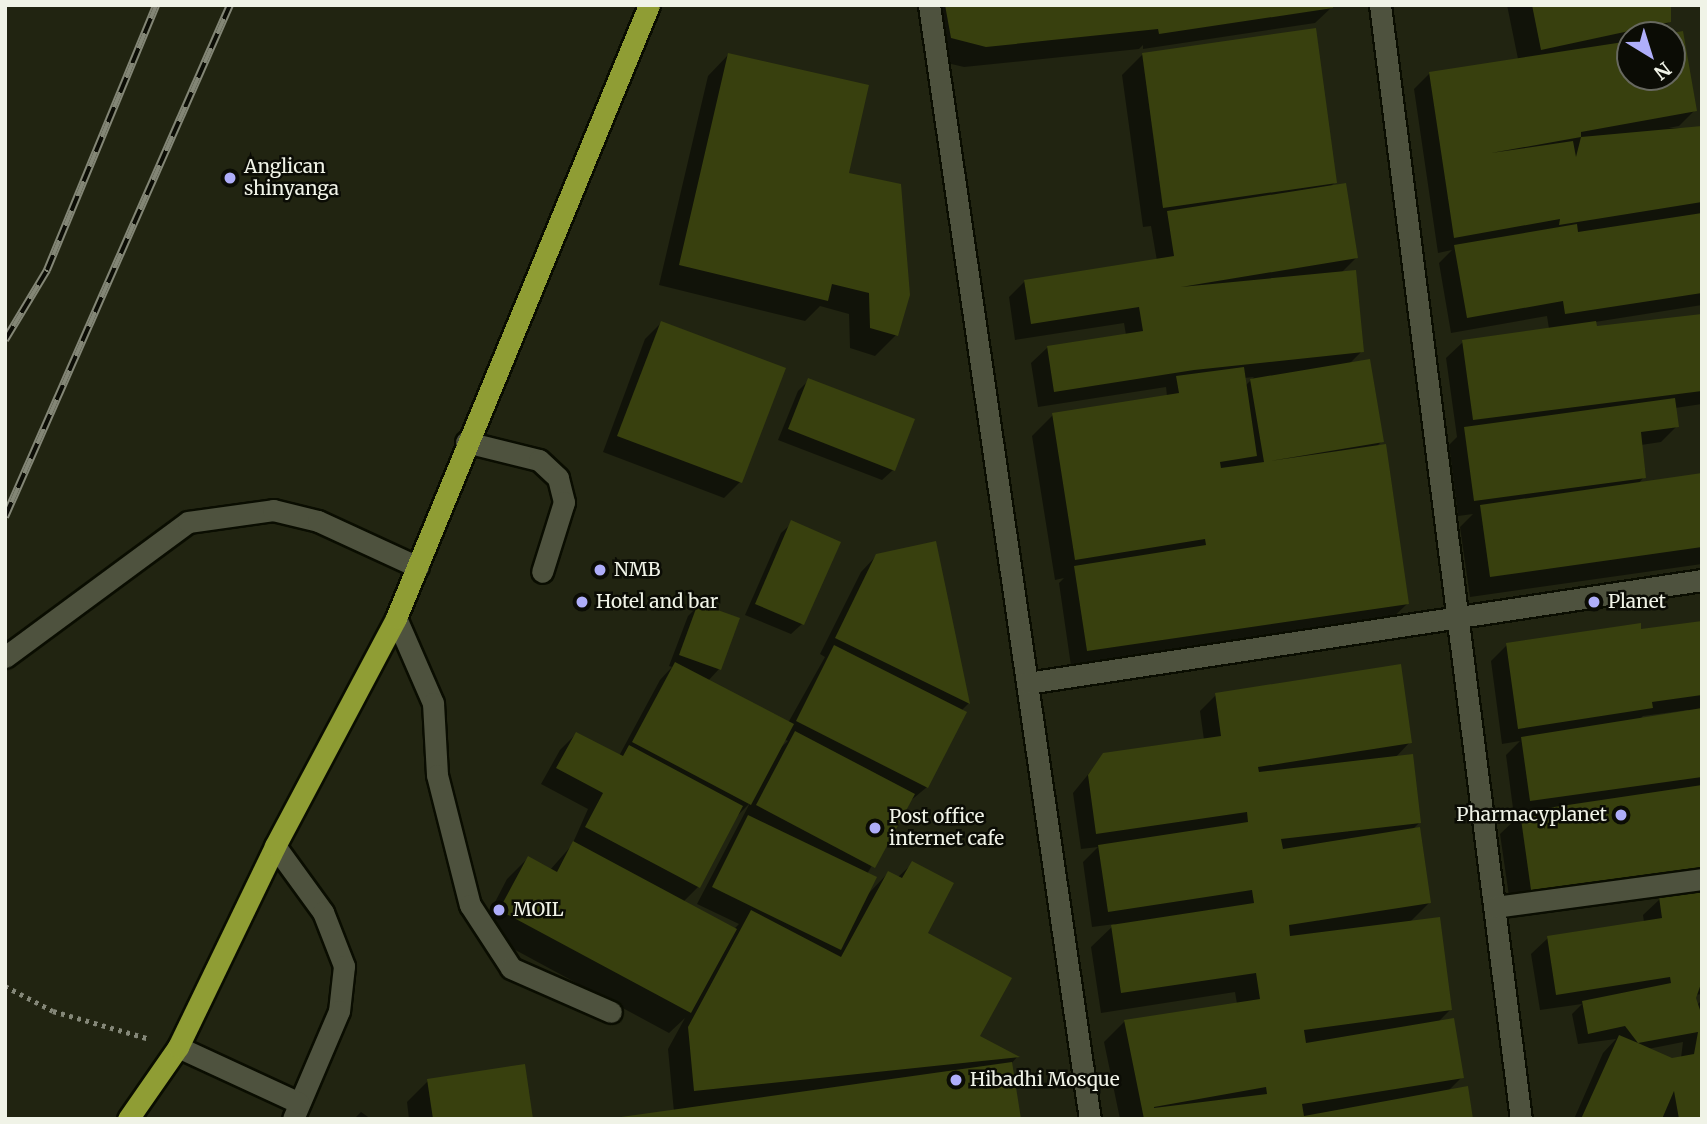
<!DOCTYPE html>
<style>
body{margin:0}
#map{position:relative;width:1707px;height:1124px;overflow:hidden;background:#212411;font-family:Merriweather,serif}
div>[style]{position:absolute}
.shadow>*{inset:0;background:#0007}
.building>*{inset:0;background:#38400e}
.path>*{height:4.5px;margin-top:-2.25px;transform-origin:0;background:repeating-linear-gradient(90deg,#848778 0 3.5px,transparent 0 8.5px)}
.roads{filter:drop-shadow(2px 0 #0a0d01) drop-shadow(-2px 0 #0a0d01) drop-shadow(0 2px #0a0d01) drop-shadow(0 -2px #0a0d01)}
.service>*{height:21px;margin:-10.5px;padding:0 10.5px;transform-origin:10.5px;border-radius:10.5px;background:#4e523e}
.minor>*{height:21px;margin:-10.5px;padding:0 10.5px;transform-origin:10.5px;border-radius:10.5px;background:#4e523e}
.trunk>*{height:21px;margin:-10.5px;padding:0 10.5px;transform-origin:10.5px;border-radius:10.5px;background:#8f9d34}
.rail>*{height:8px;margin-top:-4px;transform-origin:0;background:repeating-linear-gradient(90deg,#0b0c05 0 16px,#838676 0 32px);box-sizing:border-box;border-block:2px solid #838676}
.dots>*{width:19px;height:19px;translate:-50% -50%;box-sizing:border-box;border:4px solid #0b0c05;border-radius:50%}
span{translate:-50% -50%;white-space:nowrap;text-align:center;line-height:1.15;-webkit-text-stroke:5px #0b0c05;paint-order:stroke}
.poi-label{font-size:19px;color:#f0f3e7}
.left{translate:0 -50%;text-align:left}
.right{translate:-100% -50%;text-align:right}
.frame{position:absolute;inset:0;border:7px solid #f0f3e7;pointer-events:none}
.north{position:absolute;left:1616px;top:21px;width:70px;height:70px;box-sizing:border-box;background:#0b0c05;border:2px solid #67685f;border-radius:50%;rotate:142deg;font-size:19px;font-weight:700;line-height:28px;text-align:center;color:#f0f3e7}
.north::after{content:'';display:block;margin:auto;width:24px;height:32px;background:#afaefa;clip-path:polygon(50% 0,100% 100%,50% 72%,0 100%)}
</style>
<div id="map">
<div class="shadow">
<i style="clip-path:polygon(926px 5px,1331px 5px,1332px 7px,1315px 23px,1143px 49px,1143px 45px,1139px 49px,964px 67px,930px 59px)"></i>
<i style="clip-path:polygon(1507px 5px,1669px 5px,1669px 22px,1655px 35px,1630px 35px,1630px 77px,1672px 77px,1672px 35px,1682px 33px,1695px 110px,1679px 126px,1668px 128px,1702px 128px,1702px 305px,1595px 322px,1596px 328px,1702px 315px,1702px 404px,1675px 408px,1677px 426px,1661px 442px,1641px 445px,1644px 477px,1638px 484px,1702px 475px,1702px 564px,1470px 597px,1460px 527px,1473px 514px,1458px 516px,1449px 445px,1457px 437px,1446px 358px,1463px 342px,1549px 329px,1547px 316px,1451px 333px,1439px 263px,1452px 250px,1438px 253px,1414px 89px,1430px 73px,1518px 59px)"></i>
<i style="clip-path:polygon(evenodd,1143px 54px,1335px 182px,1329px 188px,1356px 258px,1340px 274px,1362px 351px,1349px 364px,1382px 441px,1375px 448px,1407px 604px,1386px 624px,1071px 666px,1059px 583px,1064px 578px,1055px 580px,1032px 436px,1053px 415px,1167px 396px,1166px 387px,1038px 407px,1031px 363px,1048px 347px,1126px 335px,1124px 323px,1015px 340px,1009px 297px,1025px 281px,1157px 261px,1151px 226px,1143px 227px,1122px 75px,1143px 54px,1254px 377px,1245px 386px,1244px 378px,1254px 377px)"></i>
<i style="clip-path:polygon(728px 55px,846px 174px,896px 335px,875px 356px,850px 348px,849px 314px,820px 306px,805px 321px,659px 285px,708px 76px)"></i>
<i style="clip-path:polygon(661px 323px,740px 482px,724px 498px,603px 452px,645px 339px)"></i>
<i style="clip-path:polygon(809px 380px,893px 470px,882px 480px,778px 440px,798px 391px)"></i>
<i style="clip-path:polygon(792px 523px,802px 624px,791px 634px,745px 615px,781px 533px)"></i>
<i style="clip-path:polygon(evenodd,877px 555px,969px 703px,961px 711px,927px 787px,909px 802px,867px 874px,868px 894px,888px 873px,897px 878px,913px 863px,925px 933px,978px 1036px,1017px 1057px,1011px 1064px,674px 1112px,668px 1049px,685px 1018px,669px 1033px,480px 931px,507px 879px,528px 858px,550px 870px,572px 845px,588px 809px,541px 784px,560px 750px,576px 734px,619px 756px,660px 680px,672px 667px,669px 666px,688px 616px,699px 605px,719px 669px,708px 681px,788px 723px,825px 657px,820px 654px,861px 572px,877px 555px,784px 739px,788px 741px,779px 749px,784px 739px,877px 555px,750px 803px,697px 904px,739px 924px,734px 929px,683px 902px,698px 887px,735px 818px,750px 803px)"></i>
<i style="clip-path:polygon(evenodd,1702px 623px,1702px 889px,1512px 917px,1500px 834px,1520px 815px,1514px 816px,1506px 755px,1520px 741px,1502px 744px,1491px 661px,1507px 645px,1702px 623px,1688px 710px,1689px 713px,1638px 721px,1643px 716px,1688px 710px)"></i>
<i style="clip-path:polygon(1216px 695px,1410px 742px,1394px 759px,1419px 823px,1412px 830px,1429px 903px,1409px 923px,1450px 1010px,1437px 1023px,1462px 1077px,1447px 1092px,1471px 1119px,1120px 1119px,1104px 1042px,1125px 1021px,1237px 1004px,1235px 992px,1101px 1013px,1091px 947px,1115px 924px,1092px 927px,1083px 862px,1098px 847px,1081px 849px,1073px 793px,1104px 755px,1204px 740px,1200px 711px)"></i>
<i style="clip-path:polygon(evenodd,1702px 893px,1702px 994px,1695px 995px,1695px 1007px,1702px 1000px,1702px 1119px,1574px 1119px,1603px 1053px,1616px 1039px,1578px 1044px,1572px 1014px,1582px 1004px,1540px 1010px,1531px 954px,1548px 938px,1644px 922px,1643px 915px,1660px 899px,1702px 893px,1683px 1042px,1681px 1058px,1672px 1059px,1648px 1049px,1683px 1042px)"></i>
<i style="clip-path:polygon(428px 1081px,532px 1119px,409px 1119px,407px 1102px)"></i>
<i style="clip-path:polygon(361px 1112px,371px 1119px,354px 1119px)"></i>
</div>
<div class="building">
<i style="clip-path:polygon(945px 5px,1333px 5px,1333px 8px,1159px 34px,1158px 29px,986px 47px,951px 38px)"></i>
<i style="clip-path:polygon(1532px 5px,1671px 5px,1671px 22px,1541px 50px)"></i>
<i style="clip-path:polygon(1316px 28px,1337px 183px,1163px 208px,1142px 53px)"></i>
<i style="clip-path:polygon(evenodd,1683px 31px,1697px 111px,1581px 132px,1581px 137px,1702px 126px,1702px 202px,1559px 225px,1560px 219px,1454px 238px,1429px 72px,1630px 41px,1630px 77px,1672px 77px,1672px 33px,1683px 31px,1581px 137px,1576px 157px,1573px 141px,1491px 153px,1581px 137px)"></i>
<i style="clip-path:polygon(728px 53px,869px 85px,849px 173px,901px 184px,910px 295px,898px 336px,870px 328px,869px 293px,832px 284px,828px 301px,679px 265px)"></i>
<i style="clip-path:polygon(1346px 183px,1358px 258px,1181px 287px,1356px 270px,1364px 352px,1194px 370px,1054px 392px,1047px 346px,1143px 331px,1139px 307px,1031px 324px,1024px 280px,1174px 256px,1167px 211px)"></i>
<i style="clip-path:polygon(1702px 213px,1702px 293px,1565px 314px,1563px 301px,1467px 318px,1454px 245px,1577px 224px,1578px 232px)"></i>
<i style="clip-path:polygon(1702px 314px,1702px 391px,1473px 420px,1462px 340px,1596px 321px,1597px 326px)"></i>
<i style="clip-path:polygon(661px 321px,786px 368px,742px 483px,617px 436px)"></i>
<i style="clip-path:polygon(1370px 359px,1384px 442px,1270px 461px,1386px 444px,1409px 604px,1087px 651px,1074px 566px,1206px 545px,1205px 539px,1075px 560px,1052px 413px,1179px 393px,1176px 376px,1244px 367px,1257px 456px,1220px 462px,1221px 468px,1264px 462px,1250px 379px)"></i>
<i style="clip-path:polygon(808px 378px,915px 419px,895px 471px,788px 429px)"></i>
<i style="clip-path:polygon(1675px 398px,1679px 427px,1641px 432px,1646px 478px,1474px 501px,1464px 427px)"></i>
<i style="clip-path:polygon(1702px 473px,1702px 547px,1490px 577px,1480px 505px)"></i>
<i style="clip-path:polygon(791px 520px,841px 542px,804px 625px,755px 604px)"></i>
<i style="clip-path:polygon(936px 541px,970px 704px,835px 638px,876px 554px)"></i>
<i style="clip-path:polygon(698px 603px,740px 618px,721px 670px,679px 655px)"></i>
<i style="clip-path:polygon(1702px 621px,1702px 695px,1652px 702px,1653px 708px,1518px 729px,1506px 643px,1641px 623px,1641px 629px)"></i>
<i style="clip-path:polygon(834px 645px,967px 712px,928px 788px,796px 721px)"></i>
<i style="clip-path:polygon(675px 662px,794px 724px,751px 805px,632px 742px)"></i>
<i style="clip-path:polygon(evenodd,1401px 664px,1412px 743px,1258px 767px,1259px 772px,1413px 754px,1421px 823px,1281px 839px,1283px 849px,1420px 827px,1431px 903px,1289px 925px,1290px 936px,1440px 917px,1452px 1010px,1304px 1030px,1306px 1043px,1454px 1018px,1464px 1078px,1302px 1104px,1304px 1116px,1468px 1086px,1473px 1119px,1144px 1119px,1124px 1020px,1260px 999px,1256px 973px,1121px 993px,1111px 925px,1254px 903px,1252px 890px,1108px 912px,1098px 845px,1248px 822px,1247px 812px,1096px 834px,1088px 775px,1103px 753px,1221px 736px,1215px 693px,1401px 664px,1266px 1087px,1267px 1094px,1154px 1108px,1154px 1107px,1266px 1087px)"></i>
<i style="clip-path:polygon(1702px 708px,1702px 777px,1530px 801px,1521px 737px)"></i>
<i style="clip-path:polygon(795px 731px,915px 794px,875px 868px,756px 805px)"></i>
<i style="clip-path:polygon(576px 732px,623px 756px,629px 745px,743px 806px,700px 888px,585px 827px,603px 793px,556px 768px)"></i>
<i style="clip-path:polygon(1702px 785px,1702px 872px,1532px 897px,1520px 812px)"></i>
<i style="clip-path:polygon(748px 815px,877px 877px,841px 950px,712px 887px)"></i>
<i style="clip-path:polygon(573px 841px,737px 929px,691px 1013px,499px 910px,528px 856px,557px 872px)"></i>
<i style="clip-path:polygon(912px 861px,954px 883px,928px 933px,1012px 978px,980px 1036px,1020px 1057px,694px 1091px,688px 1027px,751px 910px,841px 957px,888px 871px,902px 878px)"></i>
<i style="clip-path:polygon(1702px 891px,1702px 981px,1696px 998px,1702px 1016px,1702px 1119px,1679px 1119px,1674px 1091px,1662px 1119px,1581px 1119px,1619px 1035px,1638px 1043px,1672px 1058px,1694px 1054px,1698px 1032px,1638px 1043px,1625px 1026px,1588px 1034px,1582px 1001px,1671px 983px,1670px 977px,1556px 995px,1547px 936px,1662px 918px,1659px 897px)"></i>
<i style="clip-path:polygon(1012px 1062px,1021px 1119px,621px 1119px,621px 1117px)"></i>
<i style="clip-path:polygon(525px 1064px,533px 1119px,433px 1119px,427px 1079px)"></i>
</div>
<div class="path">
<i style="left:5px;top:986px;width:54px;rotate:27.5deg"></i>
<i style="left:53px;top:1011px;width:101px;rotate:16.1deg"></i>
</div>
<div class="roads">
<div class="service">
<i style="left:466px;top:442px;width:75px;rotate:13.9deg"></i>
<i style="left:539px;top:460px;width:26px;rotate:43deg"></i>
<i style="left:558px;top:478px;width:25px;rotate:76deg"></i>
<i style="left:564px;top:502px;width:73px;rotate:107.4deg"></i>
<i style="left:396px;top:618px;width:93px;rotate:66.5deg"></i>
<i style="left:433px;top:703px;width:72px;rotate:86.8deg"></i>
<i style="left:437px;top:775px;width:134px;rotate:75.8deg"></i>
<i style="left:470px;top:905px;width:75px;rotate:56.9deg"></i>
<i style="left:511px;top:968px;width:109px;rotate:23.7deg"></i>
<i style="left:5px;top:657px;width:227px;rotate:-36.4deg"></i>
<i style="left:188px;top:522px;width:86px;rotate:-8deg"></i>
<i style="left:273px;top:510px;width:46px;rotate:13.7deg"></i>
<i style="left:318px;top:521px;width:110px;rotate:24.7deg"></i>
<i style="left:275px;top:846px;width:82px;rotate:54deg"></i>
<i style="left:323px;top:912px;width:58px;rotate:68.7deg"></i>
<i style="left:344px;top:966px;width:45px;rotate:96.3deg"></i>
<i style="left:339px;top:1011px;width:117px;rotate:113.1deg"></i>
<i style="left:178px;top:1047px;width:133px;rotate:24.8deg"></i>
</div>
<div class="minor">
<i style="left:929px;top:5px;width:1126px;rotate:81.78deg"></i>
<i style="left:1380px;top:5px;width:1123px;rotate:82.79deg"></i>
<i style="left:1027px;top:683px;width:683px;rotate:-8.68deg"></i>
<i style="left:1495px;top:907px;width:209px;rotate:-7.7deg"></i>
</div>
<div class="trunk">
<i style="left:128px;top:1119px;width:88px;rotate:-55.2deg"></i>
<i style="left:178px;top:1047px;width:223px;rotate:-64.2deg"></i>
<i style="left:275px;top:846px;width:258px;rotate:-62deg"></i>
<i style="left:396px;top:618px;width:663px;rotate:-67.57deg"></i>
</div>
</div>
<div class="rail">
<i style="left:5px;top:340px;width:82px;rotate:-59deg"></i>
<i style="left:47px;top:270px;width:287px;rotate:-67.6deg"></i>
<i style="left:5px;top:517px;width:559px;rotate:-66.28deg"></i>
</div>
<div class="dots">
<i style="left:230px;top:178px;background:#afaefa"></i>
<i style="left:600px;top:570px;background:#afaefa"></i>
<i style="left:582px;top:602px;background:#afaefa"></i>
<i style="left:1594px;top:602px;background:#afaefa"></i>
<i style="left:1621px;top:815px;background:#afaefa"></i>
<i style="left:875px;top:828px;background:#afaefa"></i>
<i style="left:499px;top:910px;background:#afaefa"></i>
<i style="left:956px;top:1080px;background:#afaefa"></i>
</div>
<div class="poi-label">
<span class="left" style="left:244px;top:178px">Anglican<br>shinyanga</span>
<span class="left" style="left:614px;top:570px">NMB</span>
<span class="left" style="left:596px;top:602px">Hotel and bar</span>
<span class="left" style="left:1608px;top:602px">Planet</span>
<span class="right" style="left:1607px;top:815px">Pharmacyplanet</span>
<span class="left" style="left:889px;top:828px">Post office<br>internet cafe</span>
<span class="left" style="left:513px;top:910px">MOIL</span>
<span class="left" style="left:970px;top:1080px">Hibadhi Mosque</span>
</div>
<div class="frame"></div>
<div class="north">N</div>
</div>
